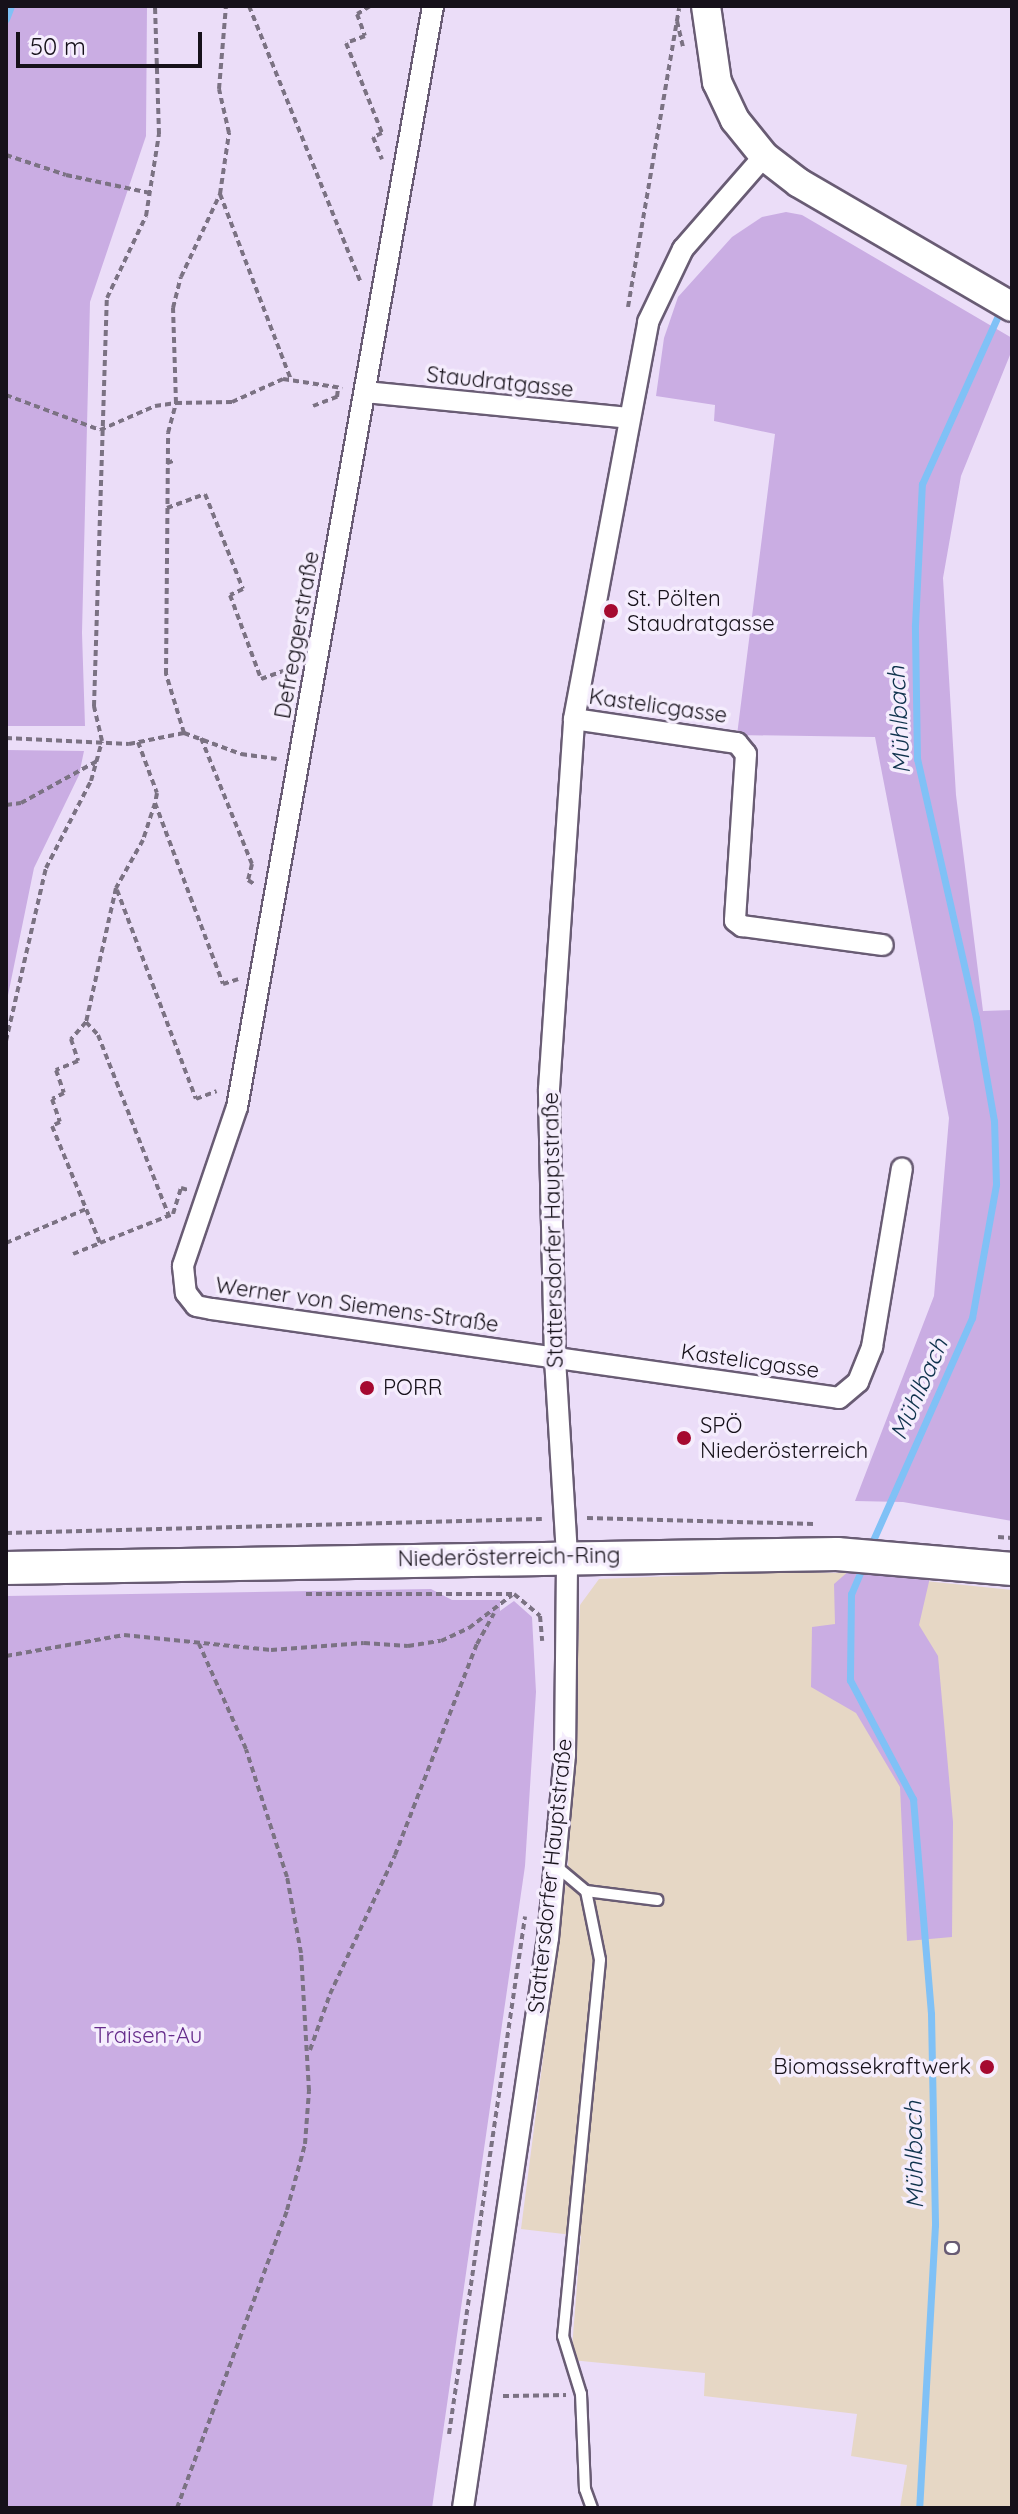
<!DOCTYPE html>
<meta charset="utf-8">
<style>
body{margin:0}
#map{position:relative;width:1018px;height:2514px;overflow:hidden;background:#ebddf8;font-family:Quicksand,sans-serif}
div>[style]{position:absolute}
.industrial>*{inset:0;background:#e6d7c5}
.green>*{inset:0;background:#caade3}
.stream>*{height:7px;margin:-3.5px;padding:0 3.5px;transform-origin:3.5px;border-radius:3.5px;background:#80c1f6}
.path>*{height:4px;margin-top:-2px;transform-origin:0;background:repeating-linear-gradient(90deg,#7b7283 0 6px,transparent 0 10px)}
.roads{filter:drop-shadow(2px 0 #695c74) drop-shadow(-2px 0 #695c74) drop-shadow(0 2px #695c74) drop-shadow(0 -2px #695c74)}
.lane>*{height:10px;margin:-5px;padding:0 5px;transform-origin:5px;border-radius:5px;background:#fff}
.street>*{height:20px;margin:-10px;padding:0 10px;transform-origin:10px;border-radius:10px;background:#fff}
.secondary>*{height:28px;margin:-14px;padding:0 14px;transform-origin:14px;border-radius:14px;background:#fff}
.primary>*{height:32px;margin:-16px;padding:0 16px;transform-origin:16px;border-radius:16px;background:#fff}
.dots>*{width:22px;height:22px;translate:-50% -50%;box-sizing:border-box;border:4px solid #f5edfd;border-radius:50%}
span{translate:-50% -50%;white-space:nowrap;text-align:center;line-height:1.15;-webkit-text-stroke:7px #f5edfd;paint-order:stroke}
.street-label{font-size:22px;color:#16111a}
.poi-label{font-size:22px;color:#16111a}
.left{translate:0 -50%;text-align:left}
.right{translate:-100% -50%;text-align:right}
.park-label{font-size:22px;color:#652b8b}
.water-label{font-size:24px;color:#0e324c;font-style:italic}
.frame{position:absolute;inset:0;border:8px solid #16111a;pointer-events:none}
.scale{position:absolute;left:16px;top:32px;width:186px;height:36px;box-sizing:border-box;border:4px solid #16111a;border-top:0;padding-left:10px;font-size:24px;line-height:28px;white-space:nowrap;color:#16111a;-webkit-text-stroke:6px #f5edfd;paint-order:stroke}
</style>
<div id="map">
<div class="industrial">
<i style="clip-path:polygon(777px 1572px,848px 1573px,1012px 1590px,1012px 2508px,900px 2508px,907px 2465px,851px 2456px,857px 2414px,704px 2396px,705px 2373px,571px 2360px,581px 2236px,521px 2229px,568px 1865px,580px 1605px,599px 1579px)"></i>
</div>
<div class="green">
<i style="clip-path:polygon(6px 6px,147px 6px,146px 136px,90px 302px,82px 633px,85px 726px,6px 726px)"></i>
<i style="clip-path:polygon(786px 212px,802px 215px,1012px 338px,1012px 350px,961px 476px,943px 578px,956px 795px,983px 1011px,1012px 1010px,1012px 1521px,903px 1502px,855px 1501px,934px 1296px,949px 1118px,875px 737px,737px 735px,775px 434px,714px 421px,715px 405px,656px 396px,664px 338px,678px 297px,732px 237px,762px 217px)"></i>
<i style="clip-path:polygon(6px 750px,84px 751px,79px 775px,34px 868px,6px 1005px)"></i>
<i style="clip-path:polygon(850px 1570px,931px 1573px,919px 1625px,938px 1656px,953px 1822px,952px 1937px,907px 1941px,900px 1787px,856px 1713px,811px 1687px,812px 1627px,835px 1624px,834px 1584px)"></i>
<i style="clip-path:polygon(431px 1589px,452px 1600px,500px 1600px,500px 1611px,514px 1601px,532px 1617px,536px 1692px,525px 1866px,432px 2508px,6px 2508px,6px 1596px)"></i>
</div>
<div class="stream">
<i style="left:6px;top:19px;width:14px;rotate:-69deg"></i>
<i style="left:870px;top:1547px;width:251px;rotate:-66deg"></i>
<i style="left:972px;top:1318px;width:136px;rotate:-79.8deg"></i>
<i style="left:996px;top:1184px;width:63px;rotate:-91.8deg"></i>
<i style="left:994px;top:1121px;width:105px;rotate:-99.9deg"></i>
<i style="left:976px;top:1018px;width:266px;rotate:-102.8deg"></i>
<i style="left:917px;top:759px;width:134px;rotate:-90.9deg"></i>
<i style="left:915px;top:625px;width:141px;rotate:-87.2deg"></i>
<i style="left:922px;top:484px;width:192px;rotate:-65.7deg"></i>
<i style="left:863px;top:1566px;width:30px;rotate:113deg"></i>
<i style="left:851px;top:1594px;width:86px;rotate:90.7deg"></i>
<i style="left:850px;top:1680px;width:135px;rotate:62.1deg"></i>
<i style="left:913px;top:1799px;width:216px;rotate:85.2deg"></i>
<i style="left:931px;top:2014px;width:211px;rotate:88.9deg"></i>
<i style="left:935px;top:2225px;width:283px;rotate:93.2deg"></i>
</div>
<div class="path">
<i style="left:249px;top:6px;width:297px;rotate:68deg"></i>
<i style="left:370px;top:6px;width:15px;rotate:148deg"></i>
<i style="left:357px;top:14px;width:23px;rotate:70deg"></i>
<i style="left:365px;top:36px;width:20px;rotate:160deg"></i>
<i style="left:346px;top:43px;width:97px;rotate:68.2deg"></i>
<i style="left:382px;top:133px;width:10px;rotate:156deg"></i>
<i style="left:373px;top:137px;width:24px;rotate:68deg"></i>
<i style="left:677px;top:21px;width:26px;rotate:77deg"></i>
<i style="left:6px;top:155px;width:63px;rotate:18.4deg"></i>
<i style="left:66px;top:175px;width:86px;rotate:12.1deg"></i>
<i style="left:220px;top:194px;width:199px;rotate:69.1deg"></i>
<i style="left:628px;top:307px;width:303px;rotate:-80.3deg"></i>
<i style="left:6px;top:395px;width:100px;rotate:20.4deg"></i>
<i style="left:100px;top:430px;width:60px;rotate:-23.6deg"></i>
<i style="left:155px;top:406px;width:21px;rotate:-8deg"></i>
<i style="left:176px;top:403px;width:95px;rotate:-91.8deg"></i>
<i style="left:173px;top:308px;width:32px;rotate:-76deg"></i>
<i style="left:181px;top:277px;width:92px;rotate:-64.8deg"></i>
<i style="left:220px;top:194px;width:62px;rotate:-81.6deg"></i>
<i style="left:229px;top:133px;width:45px;rotate:-102.8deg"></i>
<i style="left:219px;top:89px;width:83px;rotate:-85.2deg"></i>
<i style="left:313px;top:406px;width:26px;rotate:-21deg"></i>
<i style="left:337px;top:397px;width:8px;rotate:-83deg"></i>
<i style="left:167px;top:463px;width:9px;rotate:-18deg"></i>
<i style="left:167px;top:508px;width:40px;rotate:-20.2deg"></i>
<i style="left:205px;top:494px;width:102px;rotate:68.2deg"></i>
<i style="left:243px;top:589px;width:14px;rotate:155deg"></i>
<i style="left:230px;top:595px;width:90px;rotate:69.7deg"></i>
<i style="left:261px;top:679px;width:32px;rotate:-20deg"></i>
<i style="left:184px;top:733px;width:62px;rotate:-107deg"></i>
<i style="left:166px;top:674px;width:241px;rotate:-89.5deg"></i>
<i style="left:168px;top:433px;width:31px;rotate:-75deg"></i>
<i style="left:176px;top:403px;width:56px;rotate:-1deg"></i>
<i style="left:232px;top:402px;width:56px;rotate:-24.3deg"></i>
<i style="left:283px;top:379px;width:60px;rotate:8.7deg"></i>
<i style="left:6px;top:738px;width:123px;rotate:2.8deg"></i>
<i style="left:129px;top:744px;width:56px;rotate:-11.3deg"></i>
<i style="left:184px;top:733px;width:61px;rotate:20.2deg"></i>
<i style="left:241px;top:754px;width:36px;rotate:8deg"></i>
<i style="left:201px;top:738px;width:136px;rotate:68deg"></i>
<i style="left:252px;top:864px;width:16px;rotate:104deg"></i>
<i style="left:248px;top:880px;width:7px;rotate:34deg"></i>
<i style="left:138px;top:742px;width:54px;rotate:69.6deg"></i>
<i style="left:157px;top:793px;width:10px;rotate:101deg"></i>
<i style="left:155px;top:803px;width:193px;rotate:69.4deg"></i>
<i style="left:223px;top:984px;width:16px;rotate:-18deg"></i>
<i style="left:155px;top:803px;width:39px;rotate:108deg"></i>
<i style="left:143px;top:840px;width:55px;rotate:119.4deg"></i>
<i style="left:116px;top:888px;width:137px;rotate:102.6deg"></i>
<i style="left:86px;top:1022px;width:23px;rotate:131deg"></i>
<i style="left:71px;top:1039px;width:23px;rotate:72deg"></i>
<i style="left:78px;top:1061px;width:24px;rotate:158deg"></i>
<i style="left:56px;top:1070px;width:24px;rotate:71deg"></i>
<i style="left:64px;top:1093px;width:13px;rotate:153deg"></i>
<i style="left:52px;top:1099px;width:24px;rotate:71deg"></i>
<i style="left:60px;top:1122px;width:9px;rotate:153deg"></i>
<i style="left:52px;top:1126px;width:126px;rotate:67.7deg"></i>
<i style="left:100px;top:1243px;width:79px;rotate:-21.7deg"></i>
<i style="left:173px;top:1214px;width:27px;rotate:-73deg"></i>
<i style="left:181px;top:1188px;width:7px;rotate:16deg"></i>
<i style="left:6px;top:805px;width:15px;rotate:-8deg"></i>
<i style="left:21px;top:803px;width:87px;rotate:-28.9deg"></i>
<i style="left:117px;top:890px;width:223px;rotate:69.3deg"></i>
<i style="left:196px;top:1099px;width:22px;rotate:-21deg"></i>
<i style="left:86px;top:1022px;width:18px;rotate:47deg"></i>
<i style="left:98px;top:1035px;width:194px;rotate:68.6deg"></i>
<i style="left:6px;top:1041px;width:178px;rotate:-77deg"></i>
<i style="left:46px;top:868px;width:98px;rotate:-62.7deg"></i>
<i style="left:91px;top:781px;width:41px;rotate:-74.6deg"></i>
<i style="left:102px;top:741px;width:36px;rotate:-103deg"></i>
<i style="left:94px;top:706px;width:408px;rotate:-88.2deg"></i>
<i style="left:107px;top:298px;width:91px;rotate:-64.6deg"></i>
<i style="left:146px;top:216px;width:83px;rotate:-81deg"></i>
<i style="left:159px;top:134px;width:128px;rotate:-91.8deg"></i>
<i style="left:6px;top:1243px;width:87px;rotate:-23deg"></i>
<i style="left:73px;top:1254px;width:29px;rotate:-22deg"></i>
<i style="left:587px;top:1518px;width:227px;rotate:1.5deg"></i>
<i style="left:6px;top:1533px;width:536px;rotate:-1.5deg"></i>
<i style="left:998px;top:1537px;width:14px;rotate:4deg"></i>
<i style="left:306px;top:1594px;width:208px"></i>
<i style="left:514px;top:1594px;width:34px;rotate:40deg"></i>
<i style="left:540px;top:1616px;width:25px;rotate:85deg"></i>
<i style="left:6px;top:1656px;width:120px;rotate:-10.1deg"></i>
<i style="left:124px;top:1635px;width:148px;rotate:5.8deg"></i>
<i style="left:271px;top:1650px;width:93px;rotate:-4.3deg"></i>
<i style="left:364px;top:1643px;width:44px;rotate:3.9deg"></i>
<i style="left:408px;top:1646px;width:33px;rotate:-9deg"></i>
<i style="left:441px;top:1641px;width:31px;rotate:-25deg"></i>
<i style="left:469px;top:1628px;width:54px;rotate:-37.5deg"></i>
<i style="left:310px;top:2050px;width:59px;rotate:-70.3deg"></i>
<i style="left:330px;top:1994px;width:153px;rotate:-64.9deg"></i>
<i style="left:395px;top:1855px;width:226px;rotate:-68.8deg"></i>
<i style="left:477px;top:1644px;width:35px;rotate:-61deg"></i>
<i style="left:503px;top:2396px;width:63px;rotate:-0.9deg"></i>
<i style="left:449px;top:2434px;width:523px;rotate:-81.64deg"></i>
<i style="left:177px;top:2508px;width:318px;rotate:-69.7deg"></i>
<i style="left:287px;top:2210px;width:68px;rotate:-74.7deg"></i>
<i style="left:305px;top:2144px;width:53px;rotate:-85.7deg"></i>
<i style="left:309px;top:2091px;width:138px;rotate:-93.3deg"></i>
<i style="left:301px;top:1953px;width:77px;rotate:-100.4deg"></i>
<i style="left:287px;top:1877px;width:134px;rotate:-107.8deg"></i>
<i style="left:246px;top:1749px;width:115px;rotate:-114.1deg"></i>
</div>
<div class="roads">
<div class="lane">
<i style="left:556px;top:1866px;width:39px;rotate:40deg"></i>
<i style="left:586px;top:1891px;width:72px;rotate:7.2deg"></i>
<i style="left:586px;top:1891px;width:70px;rotate:78.5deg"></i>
<i style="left:600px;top:1960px;width:378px;rotate:95.6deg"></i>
<i style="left:563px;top:2336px;width:61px;rotate:72.8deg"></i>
<i style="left:581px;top:2394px;width:95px;rotate:87.6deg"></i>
<i style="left:585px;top:2489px;width:20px;rotate:70deg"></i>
<i style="left:951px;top:2248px;width:2px"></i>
</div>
<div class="street">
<i style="left:433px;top:6px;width:1118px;rotate:100.09deg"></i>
<i style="left:237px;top:1107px;width:168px;rotate:108.8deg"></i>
<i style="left:183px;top:1266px;width:27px;rotate:84deg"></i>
<i style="left:186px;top:1293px;width:16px;rotate:52deg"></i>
<i style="left:196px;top:1306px;width:16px;rotate:11deg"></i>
<i style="left:212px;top:1309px;width:633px;rotate:8.08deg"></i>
<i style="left:839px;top:1398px;width:25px;rotate:-40deg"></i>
<i style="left:858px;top:1382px;width:38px;rotate:-68deg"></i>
<i style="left:872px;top:1347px;width:181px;rotate:-80.5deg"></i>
<i style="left:365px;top:392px;width:265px;rotate:5.6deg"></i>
<i style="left:574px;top:719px;width:165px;rotate:8.4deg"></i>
<i style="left:737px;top:743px;width:14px;rotate:51deg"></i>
<i style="left:746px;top:754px;width:167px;rotate:93.8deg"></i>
<i style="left:735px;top:921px;width:9px;rotate:36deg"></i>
<i style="left:742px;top:926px;width:142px;rotate:7.7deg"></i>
<i style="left:463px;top:2508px;width:576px;rotate:-81.52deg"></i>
<i style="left:548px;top:1938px;width:184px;rotate:-84.7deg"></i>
<i style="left:565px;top:1755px;width:200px;rotate:-89.4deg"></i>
<i style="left:567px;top:1555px;width:196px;rotate:-93.5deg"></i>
<i style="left:555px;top:1359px;width:270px;rotate:-91.3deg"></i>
<i style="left:549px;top:1089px;width:371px;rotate:-86.1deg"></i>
<i style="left:574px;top:719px;width:404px;rotate:-79.4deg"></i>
<i style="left:648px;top:322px;width:81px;rotate:-64.4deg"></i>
<i style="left:683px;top:249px;width:123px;rotate:-48.9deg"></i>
</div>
<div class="secondary">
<i style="left:706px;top:6px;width:77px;rotate:81.8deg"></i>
<i style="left:717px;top:82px;width:42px;rotate:64.7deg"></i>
<i style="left:735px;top:120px;width:46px;rotate:51.1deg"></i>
<i style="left:764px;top:156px;width:44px;rotate:37.6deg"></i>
<i style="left:799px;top:183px;width:246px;rotate:30.2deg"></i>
</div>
<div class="primary">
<i style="left:6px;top:1568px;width:831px;rotate:-0.97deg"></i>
<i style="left:837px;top:1554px;width:176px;rotate:4.9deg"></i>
</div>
</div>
<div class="dots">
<i style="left:611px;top:611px;background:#a50930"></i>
<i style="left:367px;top:1388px;background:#a50930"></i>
<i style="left:684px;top:1438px;background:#a50930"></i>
<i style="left:987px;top:2067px;background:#a50930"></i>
</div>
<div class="street-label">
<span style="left:500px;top:382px;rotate:6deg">Staudratgasse</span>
<span style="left:297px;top:635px;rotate:-80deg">Defreggerstraße</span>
<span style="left:658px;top:706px;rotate:8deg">Kastelicgasse</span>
<span style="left:553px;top:1230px;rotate:-91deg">Stattersdorfer Hauptstraße</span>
<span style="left:357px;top:1305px;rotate:8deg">Werner von Siemens-Straße</span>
<span style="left:750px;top:1361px;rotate:8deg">Kastelicgasse</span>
<span style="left:509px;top:1557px;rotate:-1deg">Niederösterreich-Ring</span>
<span style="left:550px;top:1876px;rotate:-84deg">Stattersdorfer Hauptstraße</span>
</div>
<div class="poi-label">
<span class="left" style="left:627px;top:611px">St. Pölten<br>Staudratgasse</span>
<span class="left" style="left:383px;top:1388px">PORR</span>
<span class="left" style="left:700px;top:1438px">SPÖ<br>Niederösterreich</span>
<span class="right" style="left:971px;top:2067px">Biomassekraftwerk</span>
</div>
<div class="park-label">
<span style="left:148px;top:2036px">Traisen-Au</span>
</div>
<div class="water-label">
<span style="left:899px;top:720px;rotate:-93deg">Mühlbach</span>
<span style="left:919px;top:1389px;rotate:-66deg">Mühlbach</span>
<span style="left:914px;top:2155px;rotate:-91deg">Mühlbach</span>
</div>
<div class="frame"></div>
<div class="scale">50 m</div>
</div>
